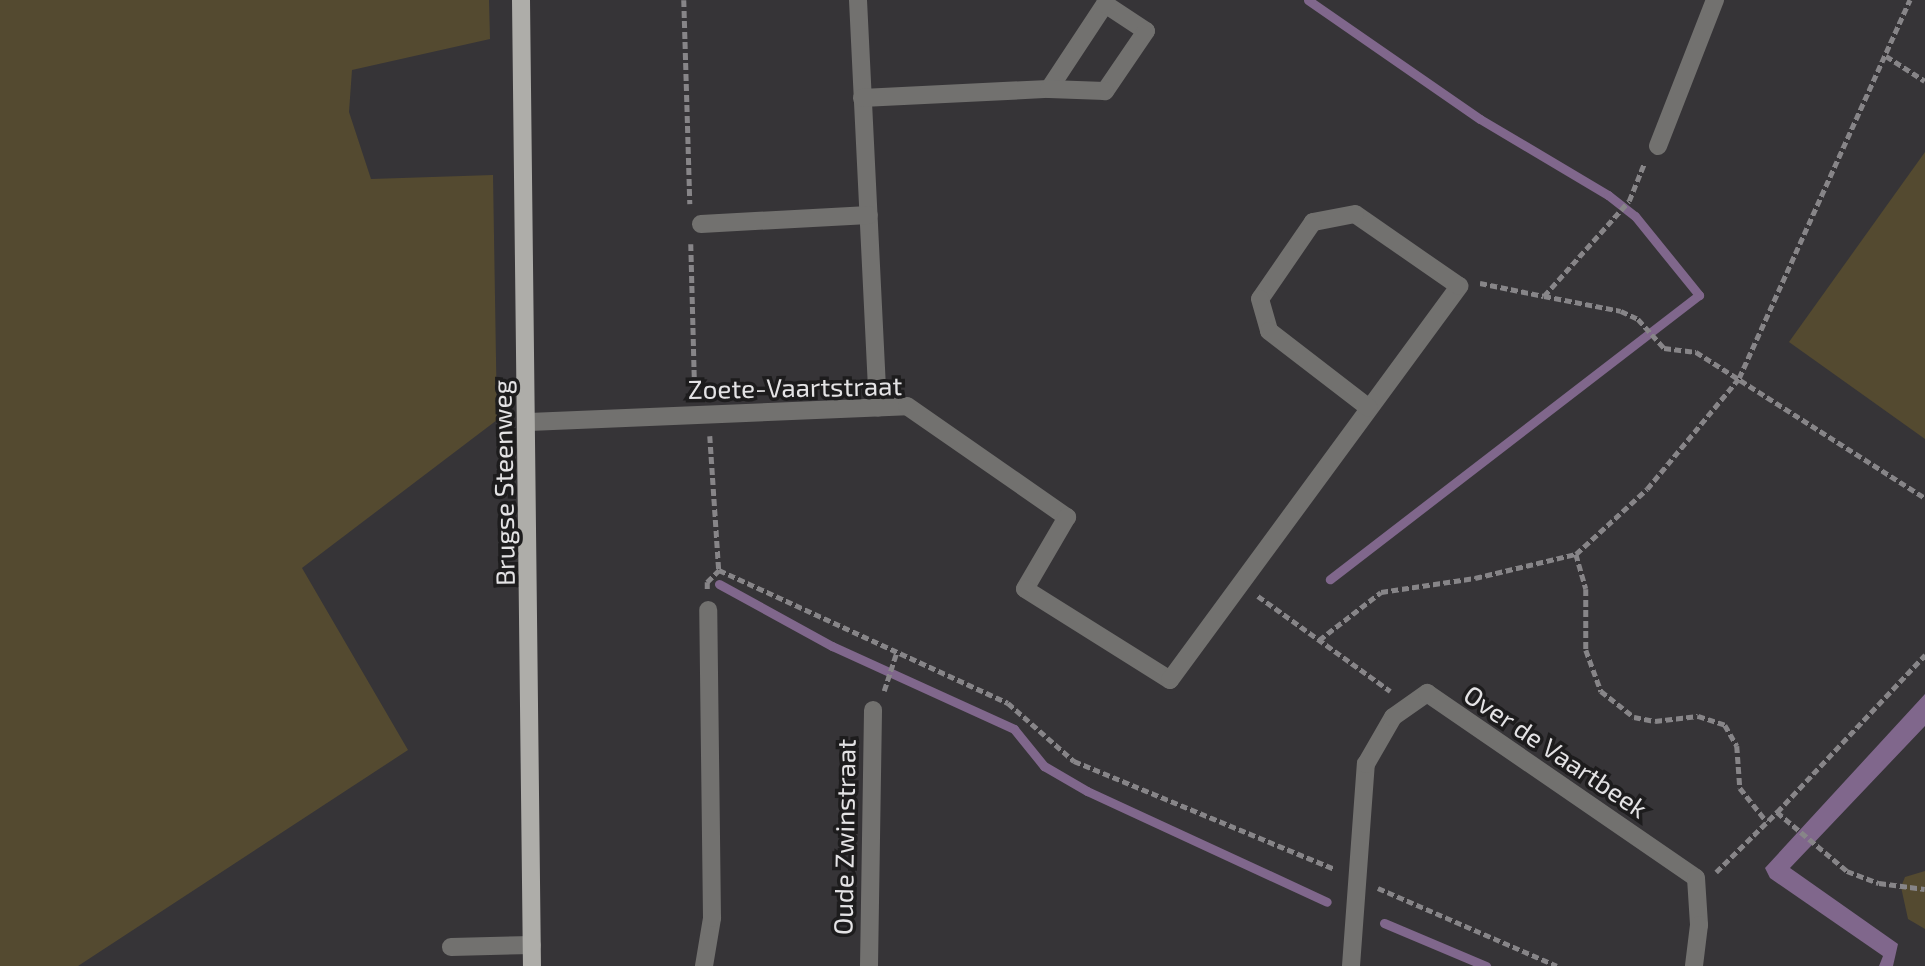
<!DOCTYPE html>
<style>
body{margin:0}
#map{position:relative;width:1925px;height:966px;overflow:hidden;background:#363437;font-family:"Exo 2",sans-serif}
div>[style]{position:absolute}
.green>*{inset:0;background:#544a30}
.water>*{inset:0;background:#80678c}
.stream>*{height:9px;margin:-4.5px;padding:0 4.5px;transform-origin:4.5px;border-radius:4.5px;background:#80678c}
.path>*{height:4.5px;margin-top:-2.25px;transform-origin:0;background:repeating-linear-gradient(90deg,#878588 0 7px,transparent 0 10.5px)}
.minor>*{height:18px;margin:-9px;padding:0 9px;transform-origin:9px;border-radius:9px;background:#72716f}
.major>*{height:18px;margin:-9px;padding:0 9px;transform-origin:9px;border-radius:9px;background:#aeada9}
span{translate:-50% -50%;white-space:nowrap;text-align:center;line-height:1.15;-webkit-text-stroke:7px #1d1c1d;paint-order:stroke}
.street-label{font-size:26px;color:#e4e3e5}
</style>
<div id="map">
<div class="green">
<i style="clip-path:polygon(0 0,489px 0,490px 39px,352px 70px,349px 112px,371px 179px,493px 175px,497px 420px,302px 568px,408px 750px,78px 966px,0 966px)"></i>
<i style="clip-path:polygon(1925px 152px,1925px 439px,1789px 342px)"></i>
<i style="clip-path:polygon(1925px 871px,1925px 929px,1908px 919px,1901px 887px,1905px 877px)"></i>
</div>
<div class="water">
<i style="clip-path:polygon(1925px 694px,1925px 726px,1790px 868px,1898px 944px,1893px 966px,1879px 966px,1883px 956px,1770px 878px,1765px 868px)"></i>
</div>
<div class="stream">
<i style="left:1308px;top:0;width:209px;rotate:34.7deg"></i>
<i style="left:1480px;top:119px;width:149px;rotate:30.7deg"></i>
<i style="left:1608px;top:195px;width:34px;rotate:38deg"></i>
<i style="left:1635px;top:216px;width:102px;rotate:51deg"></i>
<i style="left:1699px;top:295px;width:466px;rotate:142.4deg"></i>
<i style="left:719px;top:584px;width:129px;rotate:28.8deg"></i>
<i style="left:832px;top:646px;width:200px;rotate:24.5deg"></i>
<i style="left:1014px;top:729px;width:48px;rotate:51deg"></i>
<i style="left:1044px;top:766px;width:50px;rotate:30.2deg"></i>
<i style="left:1087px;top:791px;width:264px;rotate:24.8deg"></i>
<i style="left:1384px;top:923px;width:111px;rotate:22.9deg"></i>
</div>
<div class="path">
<i style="left:684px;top:0;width:204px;rotate:88.3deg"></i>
<i style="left:1886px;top:56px;width:46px;rotate:32.7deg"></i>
<i style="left:691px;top:244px;width:149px;rotate:88.5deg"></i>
<i style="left:1480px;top:283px;width:65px;rotate:11.5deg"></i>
<i style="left:1544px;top:296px;width:127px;rotate:-48.2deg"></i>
<i style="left:1629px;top:201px;width:40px;rotate:-68deg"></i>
<i style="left:1544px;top:296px;width:78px;rotate:11deg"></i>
<i style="left:1621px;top:311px;width:19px;rotate:25deg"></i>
<i style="left:1638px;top:319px;width:39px;rotate:48deg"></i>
<i style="left:1664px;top:348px;width:32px;rotate:7deg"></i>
<i style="left:1696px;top:352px;width:272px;rotate:32.5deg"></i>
<i style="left:710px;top:436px;width:134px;rotate:86.2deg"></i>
<i style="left:719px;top:570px;width:318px;rotate:24.7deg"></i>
<i style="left:1008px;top:703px;width:88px;rotate:41.3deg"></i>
<i style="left:1074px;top:761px;width:282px;rotate:22.5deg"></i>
<i style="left:1576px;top:554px;width:36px;rotate:74deg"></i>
<i style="left:1586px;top:589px;width:61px;rotate:90deg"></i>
<i style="left:1586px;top:650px;width:44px;rotate:69.9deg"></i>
<i style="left:1601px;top:691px;width:42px;rotate:38.2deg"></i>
<i style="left:1634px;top:717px;width:21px;rotate:11deg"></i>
<i style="left:1655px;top:721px;width:43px;rotate:-6.6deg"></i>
<i style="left:1698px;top:716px;width:28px;rotate:18deg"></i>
<i style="left:1725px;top:725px;width:24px;rotate:60deg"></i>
<i style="left:1737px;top:746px;width:42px;rotate:85.9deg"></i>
<i style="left:1740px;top:788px;width:43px;rotate:51.5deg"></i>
<i style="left:707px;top:589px;width:7px;rotate:-90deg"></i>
<i style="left:707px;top:582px;width:17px;rotate:-45deg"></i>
<i style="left:1258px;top:596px;width:163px;rotate:35.7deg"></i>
<i style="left:1319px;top:640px;width:78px;rotate:-37.7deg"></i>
<i style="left:1381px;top:592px;width:95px;rotate:-8.5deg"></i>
<i style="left:1475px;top:578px;width:104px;rotate:-13.4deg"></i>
<i style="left:1576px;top:554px;width:96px;rotate:-42.5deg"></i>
<i style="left:1647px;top:489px;width:144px;rotate:-50.3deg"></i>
<i style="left:1739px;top:378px;width:415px;rotate:-65.7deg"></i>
<i style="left:884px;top:691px;width:39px;rotate:-72deg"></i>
<i style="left:1777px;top:812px;width:216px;rotate:-46.7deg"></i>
<i style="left:1716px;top:872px;width:86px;rotate:-44.5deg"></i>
<i style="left:1777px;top:812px;width:92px;rotate:40.1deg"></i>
<i style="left:1847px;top:871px;width:34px;rotate:21deg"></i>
<i style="left:1879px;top:883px;width:46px;rotate:7.4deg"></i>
<i style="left:1378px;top:888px;width:195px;rotate:23.5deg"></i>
</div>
<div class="minor">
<i style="left:858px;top:0;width:408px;rotate:87.2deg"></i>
<i style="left:862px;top:98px;width:187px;rotate:-2.8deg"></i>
<i style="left:1049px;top:89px;width:102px;rotate:-56.6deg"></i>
<i style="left:1105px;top:4px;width:49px;rotate:33.4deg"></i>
<i style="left:1146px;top:31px;width:73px;rotate:124.3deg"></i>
<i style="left:1105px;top:91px;width:56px;rotate:-178deg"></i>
<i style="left:1658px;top:146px;width:157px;rotate:-68.7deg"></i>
<i style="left:701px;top:224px;width:168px;rotate:-3.1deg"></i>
<i style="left:529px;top:422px;width:378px;rotate:-2.4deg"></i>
<i style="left:907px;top:406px;width:195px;rotate:34.8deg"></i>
<i style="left:1067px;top:517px;width:83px;rotate:120.3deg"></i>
<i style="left:1025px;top:589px;width:171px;rotate:32.1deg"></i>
<i style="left:1170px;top:680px;width:489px;rotate:-53.7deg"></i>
<i style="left:1459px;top:286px;width:126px;rotate:-145.3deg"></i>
<i style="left:1355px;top:214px;width:43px;rotate:169.2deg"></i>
<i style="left:1313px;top:222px;width:93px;rotate:124.5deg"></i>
<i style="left:1260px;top:299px;width:33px;rotate:74deg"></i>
<i style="left:1269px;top:331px;width:126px;rotate:37.6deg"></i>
<i style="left:451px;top:947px;width:81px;rotate:-1.4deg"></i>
<i style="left:704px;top:966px;width:49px;rotate:-80.5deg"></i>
<i style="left:712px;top:918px;width:308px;rotate:-90.7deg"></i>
<i style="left:869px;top:966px;width:256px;rotate:-89.1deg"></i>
<i style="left:1351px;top:966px;width:203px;rotate:-85.8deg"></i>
<i style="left:1366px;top:764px;width:54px;rotate:-60.1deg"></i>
<i style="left:1393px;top:717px;width:42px;rotate:-35.2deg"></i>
<i style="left:1427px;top:693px;width:326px;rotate:34.5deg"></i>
<i style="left:1696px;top:878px;width:47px;rotate:86.3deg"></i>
<i style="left:1699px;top:925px;width:41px;rotate:97deg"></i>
</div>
<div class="major">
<i style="left:521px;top:0;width:966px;rotate:89.35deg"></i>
</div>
<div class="street-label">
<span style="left:795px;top:387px;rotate:-1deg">Zoete-Vaartstraat</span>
<span style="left:503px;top:483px;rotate:-91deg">Brugse Steenweg</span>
<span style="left:1556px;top:751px;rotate:34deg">Over de Vaartbeek</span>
<span style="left:844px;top:837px;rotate:-89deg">Oude Zwinstraat</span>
</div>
</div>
